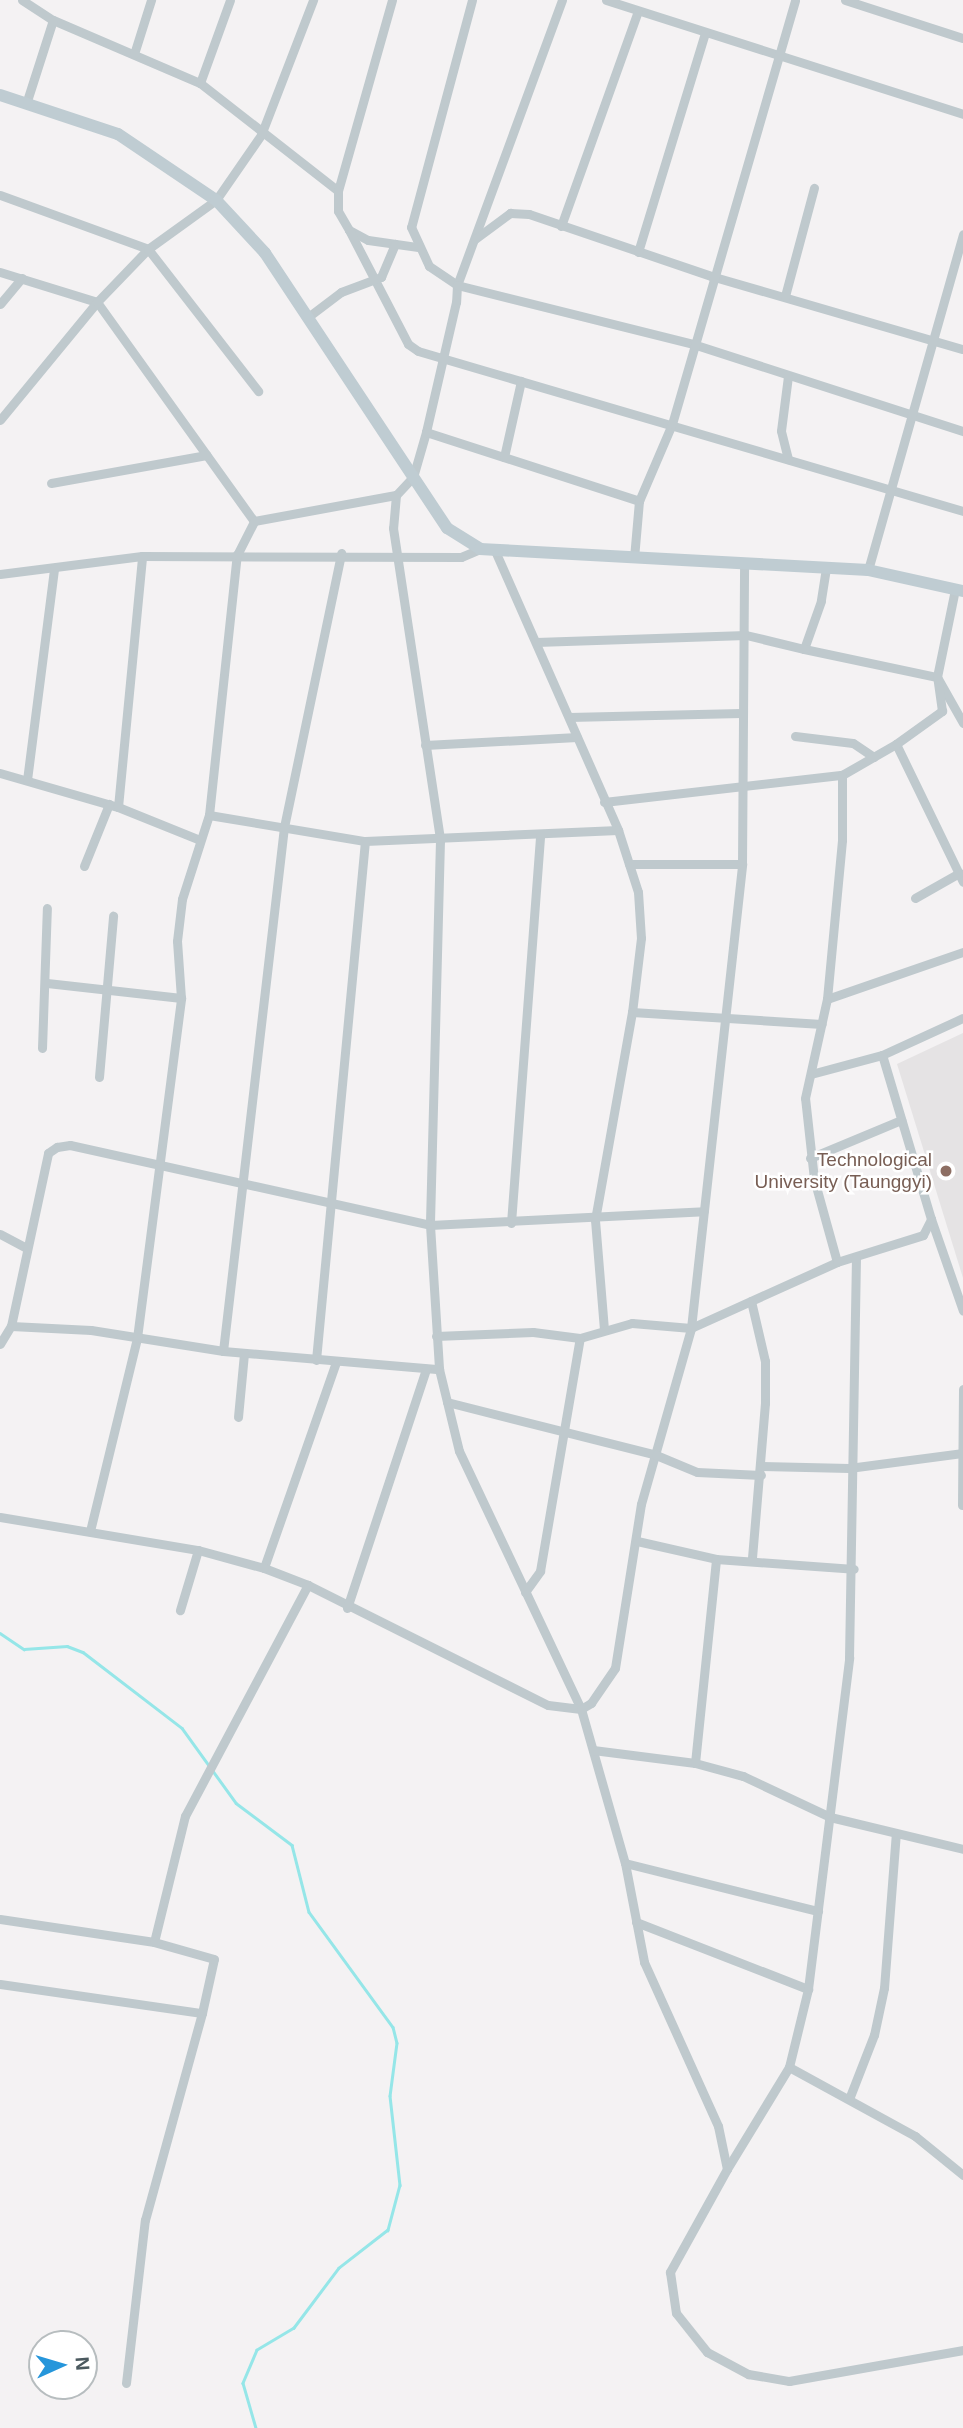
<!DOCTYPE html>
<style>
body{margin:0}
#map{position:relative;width:963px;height:2428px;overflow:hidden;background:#f4f2f3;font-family:Arial,sans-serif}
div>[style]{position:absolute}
.education>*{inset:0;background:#e5e3e4}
.stream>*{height:2.5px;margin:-1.25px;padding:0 1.25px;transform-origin:1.25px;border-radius:1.25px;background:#95e6e8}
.minor>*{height:9px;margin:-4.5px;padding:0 4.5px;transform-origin:4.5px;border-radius:4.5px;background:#bfc9cd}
.secondary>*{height:12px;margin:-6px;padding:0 6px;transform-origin:6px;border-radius:6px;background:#bfccd2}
.dots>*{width:19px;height:19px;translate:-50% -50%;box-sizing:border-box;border:4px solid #fff;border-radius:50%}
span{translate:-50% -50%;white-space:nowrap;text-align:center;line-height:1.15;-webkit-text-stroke:5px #fff;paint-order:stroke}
.education-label{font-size:19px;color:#785e54}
.right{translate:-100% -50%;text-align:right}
.north{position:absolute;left:28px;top:2330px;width:70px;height:70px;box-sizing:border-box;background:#fff;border:2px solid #b7bdbf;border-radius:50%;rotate:86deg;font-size:19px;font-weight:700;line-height:28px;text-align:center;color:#4b595f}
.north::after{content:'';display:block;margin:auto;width:24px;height:32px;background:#2696db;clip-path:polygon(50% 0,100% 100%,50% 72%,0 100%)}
</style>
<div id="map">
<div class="education">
<i style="clip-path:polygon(963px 1033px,963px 1278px,897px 1064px)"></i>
</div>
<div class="stream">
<i style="left:0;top:1633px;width:29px;rotate:34deg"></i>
<i style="left:24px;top:1649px;width:43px;rotate:-4deg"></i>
<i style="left:67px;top:1646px;width:17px;rotate:21deg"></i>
<i style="left:83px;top:1652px;width:125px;rotate:37.5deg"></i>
<i style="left:182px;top:1728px;width:92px;rotate:54.2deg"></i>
<i style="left:236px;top:1803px;width:70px;rotate:36.9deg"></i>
<i style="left:292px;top:1845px;width:69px;rotate:75.8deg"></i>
<i style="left:309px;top:1912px;width:142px;rotate:53.9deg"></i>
<i style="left:393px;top:2027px;width:16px;rotate:76deg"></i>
<i style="left:397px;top:2043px;width:53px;rotate:97.5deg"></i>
<i style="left:390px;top:2096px;width:90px;rotate:83.6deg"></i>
<i style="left:400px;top:2185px;width:47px;rotate:104.9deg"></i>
<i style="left:388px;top:2230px;width:62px;rotate:142.2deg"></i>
<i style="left:339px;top:2268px;width:75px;rotate:126.9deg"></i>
<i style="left:294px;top:2328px;width:43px;rotate:149.3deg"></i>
<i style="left:257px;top:2350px;width:36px;rotate:113deg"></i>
<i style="left:243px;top:2383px;width:47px;rotate:73.9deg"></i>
</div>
<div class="minor">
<i style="left:22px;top:0;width:37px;rotate:33deg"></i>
<i style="left:53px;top:20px;width:160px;rotate:23.2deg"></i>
<i style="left:200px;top:83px;width:175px;rotate:38deg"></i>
<i style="left:392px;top:0;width:198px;rotate:105.8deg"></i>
<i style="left:338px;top:191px;width:20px;rotate:90deg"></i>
<i style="left:338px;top:211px;width:22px;rotate:60deg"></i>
<i style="left:349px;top:230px;width:21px;rotate:28deg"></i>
<i style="left:368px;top:240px;width:49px;rotate:8.1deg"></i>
<i style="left:472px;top:0;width:235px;rotate:105deg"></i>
<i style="left:411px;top:227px;width:43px;rotate:65.2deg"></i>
<i style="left:429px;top:266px;width:34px;rotate:34deg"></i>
<i style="left:457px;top:285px;width:17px;rotate:93deg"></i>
<i style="left:456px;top:302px;width:133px;rotate:103deg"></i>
<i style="left:426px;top:432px;width:47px;rotate:106.1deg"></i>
<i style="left:413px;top:477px;width:25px;rotate:133deg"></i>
<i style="left:396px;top:495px;width:33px;rotate:95deg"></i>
<i style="left:393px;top:528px;width:316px;rotate:81.4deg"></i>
<i style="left:440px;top:840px;width:385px;rotate:91.5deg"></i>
<i style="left:430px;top:1225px;width:144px;rotate:86.4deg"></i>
<i style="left:439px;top:1369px;width:84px;rotate:76.3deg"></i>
<i style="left:459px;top:1451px;width:285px;rotate:64.7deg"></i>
<i style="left:581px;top:1709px;width:160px;rotate:74.1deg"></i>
<i style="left:625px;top:1863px;width:101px;rotate:79.1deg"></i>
<i style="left:644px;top:1962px;width:180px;rotate:65.7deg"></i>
<i style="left:718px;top:2126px;width:44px;rotate:78.2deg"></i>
<i style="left:727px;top:2169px;width:118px;rotate:119deg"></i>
<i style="left:670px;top:2272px;width:41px;rotate:81.7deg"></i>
<i style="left:676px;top:2313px;width:50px;rotate:51.5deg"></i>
<i style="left:707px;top:2352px;width:47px;rotate:28.2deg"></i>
<i style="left:748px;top:2374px;width:42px;rotate:9.7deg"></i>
<i style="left:789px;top:2381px;width:177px;rotate:-10.1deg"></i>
<i style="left:562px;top:0;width:304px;rotate:110.2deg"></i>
<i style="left:457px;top:285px;width:243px;rotate:14deg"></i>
<i style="left:693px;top:344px;width:284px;rotate:17.9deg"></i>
<i style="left:606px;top:0;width:375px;rotate:17.7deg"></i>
<i style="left:845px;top:0;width:124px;rotate:17.9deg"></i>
<i style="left:134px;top:54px;width:57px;rotate:-72.5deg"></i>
<i style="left:200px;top:83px;width:88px;rotate:-70.1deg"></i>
<i style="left:26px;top:104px;width:88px;rotate:-72.2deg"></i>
<i style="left:0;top:195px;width:158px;rotate:20deg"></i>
<i style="left:148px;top:249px;width:180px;rotate:52.2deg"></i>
<i style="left:561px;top:226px;width:228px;rotate:-70.3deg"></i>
<i style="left:349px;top:230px;width:128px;rotate:62.6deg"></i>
<i style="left:408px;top:344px;width:12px;rotate:35deg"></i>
<i style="left:418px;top:351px;width:568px;rotate:16.36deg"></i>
<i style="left:475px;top:239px;width:44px;rotate:-36.6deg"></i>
<i style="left:510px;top:213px;width:19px;rotate:3deg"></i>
<i style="left:529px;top:214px;width:192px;rotate:18.8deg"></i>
<i style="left:711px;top:276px;width:262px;rotate:16.2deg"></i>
<i style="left:638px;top:252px;width:229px;rotate:-73deg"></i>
<i style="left:0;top:272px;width:102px;rotate:17.2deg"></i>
<i style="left:97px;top:302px;width:269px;rotate:54.4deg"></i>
<i style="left:254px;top:521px;width:144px;rotate:-10.4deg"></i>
<i style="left:785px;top:296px;width:112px;rotate:-75deg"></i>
<i style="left:0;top:304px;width:34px;rotate:-50deg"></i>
<i style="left:308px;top:317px;width:41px;rotate:-37.1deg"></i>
<i style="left:341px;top:292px;width:43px;rotate:-20.6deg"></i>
<i style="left:381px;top:277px;width:36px;rotate:-67deg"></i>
<i style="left:788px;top:376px;width:55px;rotate:97.3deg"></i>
<i style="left:781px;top:431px;width:29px;rotate:76deg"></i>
<i style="left:0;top:420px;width:153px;rotate:-50.6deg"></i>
<i style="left:97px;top:302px;width:74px;rotate:-46.1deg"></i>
<i style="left:148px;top:249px;width:84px;rotate:-35.8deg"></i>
<i style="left:216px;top:200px;width:79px;rotate:-55.3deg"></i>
<i style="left:261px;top:135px;width:145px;rotate:-68.9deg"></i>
<i style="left:426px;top:432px;width:224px;rotate:17.9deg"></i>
<i style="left:504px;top:457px;width:78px;rotate:-77.4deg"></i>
<i style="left:51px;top:483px;width:158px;rotate:-10.2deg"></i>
<i style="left:496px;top:553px;width:303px;rotate:66.2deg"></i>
<i style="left:618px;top:830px;width:65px;rotate:72.1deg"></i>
<i style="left:638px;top:892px;width:46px;rotate:86.3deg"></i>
<i style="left:641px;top:938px;width:75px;rotate:96.9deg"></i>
<i style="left:632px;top:1012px;width:211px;rotate:100.1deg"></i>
<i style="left:595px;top:1220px;width:110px;rotate:85.3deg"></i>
<i style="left:634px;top:558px;width:57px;rotate:-85deg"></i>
<i style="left:639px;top:501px;width:84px;rotate:-66.8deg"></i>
<i style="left:672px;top:424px;width:441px;rotate:-73.8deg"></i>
<i style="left:826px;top:568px;width:33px;rotate:99deg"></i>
<i style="left:821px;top:601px;width:51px;rotate:109.5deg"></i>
<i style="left:804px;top:649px;width:136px;rotate:11.9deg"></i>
<i style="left:937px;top:677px;width:53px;rotate:60.5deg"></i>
<i style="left:868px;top:570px;width:349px;rotate:-74.2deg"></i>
<i style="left:0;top:574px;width:143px;rotate:-7.2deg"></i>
<i style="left:142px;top:556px;width:319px;rotate:0.2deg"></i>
<i style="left:461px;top:557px;width:21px;rotate:-23deg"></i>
<i style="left:536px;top:642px;width:210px;rotate:-1.9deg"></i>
<i style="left:746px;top:635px;width:60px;rotate:13.6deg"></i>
<i style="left:569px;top:717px;width:172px;rotate:-1.3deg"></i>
<i style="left:795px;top:736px;width:58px;rotate:6.9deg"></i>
<i style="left:853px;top:743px;width:25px;rotate:34deg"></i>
<i style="left:896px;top:744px;width:153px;rotate:64.1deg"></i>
<i style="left:425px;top:745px;width:152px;rotate:-3deg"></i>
<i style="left:0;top:773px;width:123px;rotate:16.1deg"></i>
<i style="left:118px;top:807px;width:88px;rotate:21.9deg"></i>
<i style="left:27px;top:780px;width:214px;rotate:-82.7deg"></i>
<i style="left:604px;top:802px;width:240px;rotate:-6.5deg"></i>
<i style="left:842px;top:775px;width:62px;rotate:-29.9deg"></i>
<i style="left:896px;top:744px;width:57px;rotate:-35.7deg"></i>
<i style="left:942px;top:711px;width:34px;rotate:-98deg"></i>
<i style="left:937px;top:677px;width:90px;rotate:-78.4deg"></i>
<i style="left:118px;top:807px;width:252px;rotate:-84.5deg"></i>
<i style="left:209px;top:815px;width:158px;rotate:9.5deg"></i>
<i style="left:365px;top:841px;width:253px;rotate:-2.5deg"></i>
<i style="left:629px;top:864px;width:113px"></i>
<i style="left:84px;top:866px;width:67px;rotate:-68deg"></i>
<i style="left:915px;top:898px;width:51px;rotate:-29.6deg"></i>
<i style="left:47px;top:983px;width:135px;rotate:6.4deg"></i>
<i style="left:827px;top:999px;width:144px;rotate:-19.1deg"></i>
<i style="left:632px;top:1012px;width:190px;rotate:3.6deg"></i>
<i style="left:42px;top:1048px;width:140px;rotate:-88deg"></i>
<i style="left:811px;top:1074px;width:73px;rotate:-15deg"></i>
<i style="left:882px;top:1055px;width:89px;rotate:-24.6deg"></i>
<i style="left:99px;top:1077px;width:162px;rotate:-85deg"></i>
<i style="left:810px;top:1158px;width:99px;rotate:-22.7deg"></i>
<i style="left:931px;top:1219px;width:97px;rotate:70.8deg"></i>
<i style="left:511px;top:1223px;width:388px;rotate:-85.7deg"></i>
<i style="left:0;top:1234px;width:30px;rotate:28deg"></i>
<i style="left:837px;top:1262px;width:86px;rotate:-105.5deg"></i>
<i style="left:814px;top:1179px;width:81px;rotate:-96.3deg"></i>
<i style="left:805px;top:1098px;width:101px;rotate:-77.5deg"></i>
<i style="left:827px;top:999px;width:160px;rotate:-84.6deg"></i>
<i style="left:842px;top:840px;width:65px;rotate:-90deg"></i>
<i style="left:751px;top:1301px;width:62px;rotate:76.9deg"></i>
<i style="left:765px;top:1361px;width:42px;rotate:90deg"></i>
<i style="left:765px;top:1403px;width:157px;rotate:94.8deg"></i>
<i style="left:11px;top:1326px;width:177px;rotate:-77.9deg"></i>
<i style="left:48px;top:1153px;width:11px;rotate:-34deg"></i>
<i style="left:57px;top:1147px;width:13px;rotate:-9deg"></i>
<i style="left:70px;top:1145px;width:369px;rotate:12.5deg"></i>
<i style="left:430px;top:1225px;width:274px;rotate:-2.9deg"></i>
<i style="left:436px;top:1336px;width:97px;rotate:-2.4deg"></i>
<i style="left:533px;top:1332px;width:47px;rotate:7.3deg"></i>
<i style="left:580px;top:1338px;width:54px;rotate:-16.1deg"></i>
<i style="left:632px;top:1323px;width:59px;rotate:4.8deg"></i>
<i style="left:691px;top:1328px;width:160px;rotate:-24.3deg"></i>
<i style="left:837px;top:1262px;width:90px;rotate:-17.4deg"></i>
<i style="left:923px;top:1235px;width:18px;rotate:-63deg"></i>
<i style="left:931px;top:1219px;width:171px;rotate:-106.6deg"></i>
<i style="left:0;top:1344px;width:21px;rotate:-59deg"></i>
<i style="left:11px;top:1326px;width:80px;rotate:2.9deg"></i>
<i style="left:91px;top:1330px;width:134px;rotate:9deg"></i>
<i style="left:223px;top:1351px;width:217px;rotate:4.8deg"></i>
<i style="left:223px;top:1351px;width:528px;rotate:-83.36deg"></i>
<i style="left:284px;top:827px;width:280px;rotate:-78.2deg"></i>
<i style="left:316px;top:1360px;width:521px;rotate:-84.61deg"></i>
<i style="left:336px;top:1362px;width:218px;rotate:109.3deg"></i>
<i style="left:264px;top:1568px;width:47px;rotate:21.1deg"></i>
<i style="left:308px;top:1585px;width:268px;rotate:26.6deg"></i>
<i style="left:548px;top:1705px;width:33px;rotate:7deg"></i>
<i style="left:581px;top:1709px;width:12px;rotate:-31deg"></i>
<i style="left:591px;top:1703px;width:42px;rotate:-55.6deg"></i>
<i style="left:615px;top:1668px;width:166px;rotate:-81deg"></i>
<i style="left:641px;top:1504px;width:183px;rotate:-74.1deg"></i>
<i style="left:691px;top:1328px;width:467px;rotate:-83.7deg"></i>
<i style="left:742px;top:864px;width:300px;rotate:-89.6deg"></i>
<i style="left:447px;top:1402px;width:216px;rotate:14.2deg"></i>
<i style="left:656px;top:1455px;width:44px;rotate:22.5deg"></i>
<i style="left:697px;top:1472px;width:64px;rotate:2.7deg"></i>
<i style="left:238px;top:1417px;width:64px;rotate:-84.6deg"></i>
<i style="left:762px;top:1466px;width:87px;rotate:1.3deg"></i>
<i style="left:849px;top:1468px;width:115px;rotate:-7.5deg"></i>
<i style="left:962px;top:1505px;width:116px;rotate:-89.5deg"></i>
<i style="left:0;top:1517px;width:201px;rotate:9.5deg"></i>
<i style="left:198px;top:1550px;width:63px;rotate:106.7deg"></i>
<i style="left:90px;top:1531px;width:199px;rotate:-76.3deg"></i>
<i style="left:137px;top:1338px;width:343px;rotate:-82.6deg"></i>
<i style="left:181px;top:998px;width:57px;rotate:-94deg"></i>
<i style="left:177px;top:941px;width:42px;rotate:-83.2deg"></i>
<i style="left:182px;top:899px;width:88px;rotate:-72.2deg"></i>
<i style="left:209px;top:815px;width:262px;rotate:-83.9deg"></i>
<i style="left:237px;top:555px;width:38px;rotate:-63deg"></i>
<i style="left:637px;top:1541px;width:81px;rotate:12.8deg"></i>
<i style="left:716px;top:1559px;width:138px;rotate:4.1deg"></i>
<i style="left:198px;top:1550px;width:68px;rotate:15.3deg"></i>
<i style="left:525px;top:1592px;width:26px;rotate:-54deg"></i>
<i style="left:540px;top:1571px;width:236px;rotate:-80.3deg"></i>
<i style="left:347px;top:1608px;width:252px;rotate:-71.7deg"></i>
<i style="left:593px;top:1750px;width:103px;rotate:7.3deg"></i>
<i style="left:695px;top:1763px;width:50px;rotate:15.2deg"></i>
<i style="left:743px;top:1776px;width:96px;rotate:25.2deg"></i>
<i style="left:830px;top:1817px;width:137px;rotate:13.5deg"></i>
<i style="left:695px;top:1763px;width:205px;rotate:-84.1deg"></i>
<i style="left:625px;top:1863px;width:199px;rotate:14deg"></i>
<i style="left:0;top:1919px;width:156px;rotate:8.5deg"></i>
<i style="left:154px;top:1942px;width:130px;rotate:-76.2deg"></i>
<i style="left:185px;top:1816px;width:262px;rotate:-62deg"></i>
<i style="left:636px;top:1922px;width:185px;rotate:21.3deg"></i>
<i style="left:0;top:1984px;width:204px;rotate:8.2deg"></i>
<i style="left:202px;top:2013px;width:55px;rotate:-77.5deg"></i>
<i style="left:214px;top:1959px;width:62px;rotate:-164.2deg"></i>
<i style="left:789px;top:2067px;width:144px;rotate:28.7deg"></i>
<i style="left:915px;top:2136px;width:62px;rotate:39.1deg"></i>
<i style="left:849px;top:2099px;width:69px;rotate:-68.7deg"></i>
<i style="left:874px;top:2035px;width:48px;rotate:-78deg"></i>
<i style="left:884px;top:1988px;width:155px;rotate:-85.6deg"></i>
<i style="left:727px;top:2169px;width:119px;rotate:-58.7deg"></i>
<i style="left:789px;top:2067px;width:80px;rotate:-76.3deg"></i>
<i style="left:808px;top:1989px;width:334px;rotate:-82.9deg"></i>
<i style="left:849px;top:1658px;width:401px;rotate:-89deg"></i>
<i style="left:126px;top:2383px;width:164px;rotate:-83.4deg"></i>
<i style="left:145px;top:2220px;width:215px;rotate:-74.6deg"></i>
</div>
<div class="secondary">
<i style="left:0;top:95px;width:124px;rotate:18.3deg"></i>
<i style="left:118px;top:134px;width:118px;rotate:34deg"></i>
<i style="left:216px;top:200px;width:72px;rotate:47.2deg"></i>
<i style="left:265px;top:253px;width:330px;rotate:56.5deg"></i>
<i style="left:447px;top:528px;width:39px;rotate:32deg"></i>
<i style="left:480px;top:549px;width:389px;rotate:3.1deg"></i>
<i style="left:868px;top:570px;width:97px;rotate:12.5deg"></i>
</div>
<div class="dots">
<i style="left:946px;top:1171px;background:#8d6e63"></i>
</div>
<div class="education-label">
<span class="right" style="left:932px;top:1171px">Technological<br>University (Taunggyi)</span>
</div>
<div class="north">N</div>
</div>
